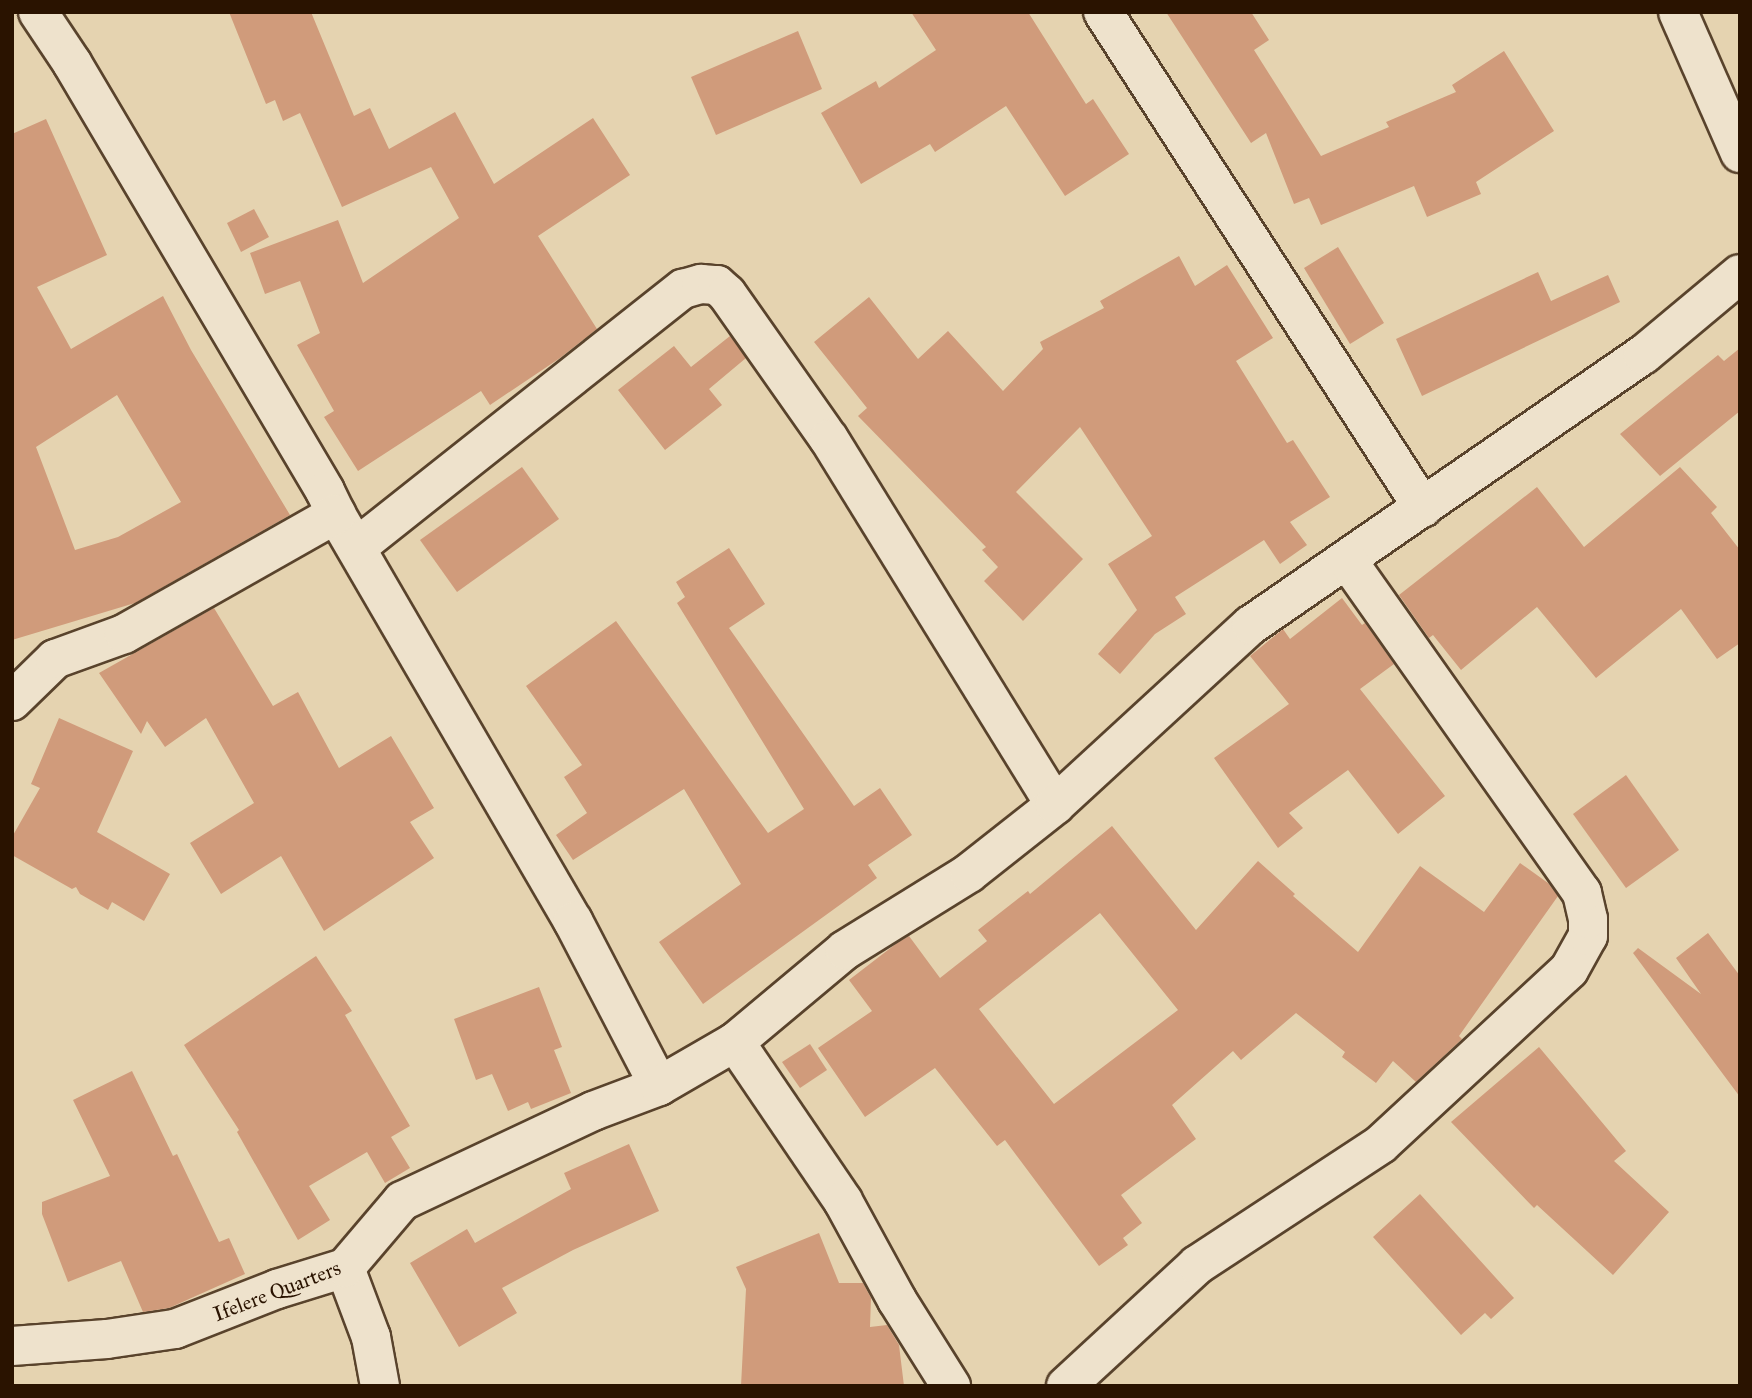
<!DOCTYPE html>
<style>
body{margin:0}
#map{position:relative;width:1752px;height:1398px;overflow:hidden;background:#e5d3b0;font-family:"IM FELL Great Primer",serif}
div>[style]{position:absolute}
.building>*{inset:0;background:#d09b7b}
.roads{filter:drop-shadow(2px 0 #59432c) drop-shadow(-2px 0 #59432c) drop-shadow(0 2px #59432c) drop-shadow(0 -2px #59432c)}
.street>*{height:38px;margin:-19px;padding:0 19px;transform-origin:19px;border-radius:19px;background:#eee2cc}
span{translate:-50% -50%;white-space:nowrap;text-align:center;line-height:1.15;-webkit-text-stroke:6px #eee2cc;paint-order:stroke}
.street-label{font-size:21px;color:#2a1300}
.frame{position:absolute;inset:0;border:14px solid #2a1300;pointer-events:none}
</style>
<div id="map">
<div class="building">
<i style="clip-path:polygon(229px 12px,311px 12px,354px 116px,370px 108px,389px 149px,455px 112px,494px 184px,593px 118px,630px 175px,538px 236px,597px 329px,560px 358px,490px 405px,481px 391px,358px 471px,324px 417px,334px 411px,297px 345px,320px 333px,300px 281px,265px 294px,250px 253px,338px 220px,363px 283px,459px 218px,431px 167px,342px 207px,300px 113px,283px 121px,275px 100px,266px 104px)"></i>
<i style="clip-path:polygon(911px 12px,1028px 12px,1086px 104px,1093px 99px,1129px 154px,1065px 196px,1006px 106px,935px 152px,930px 144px,861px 184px,821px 113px,876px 81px,879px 88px,936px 50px)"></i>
<i style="clip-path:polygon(1166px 12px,1251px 12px,1269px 40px,1254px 50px,1321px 156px,1389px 127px,1386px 122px,1456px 92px,1452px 85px,1504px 51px,1554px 131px,1476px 182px,1481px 194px,1427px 217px,1414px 186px,1321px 225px,1309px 198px,1294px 204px,1266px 133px,1251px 143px)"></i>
<i style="clip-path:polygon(798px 31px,822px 89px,716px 135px,691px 77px)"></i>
<i style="clip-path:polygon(evenodd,46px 119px,107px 255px,37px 287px,71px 349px,163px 296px,191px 350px,290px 515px,135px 603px,12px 640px,12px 134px,46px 119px,117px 395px,181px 502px,118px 537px,75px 550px,36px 447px,117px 395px)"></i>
<i style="clip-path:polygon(254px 209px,269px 237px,241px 252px,227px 223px)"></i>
<i style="clip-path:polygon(1338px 247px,1384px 323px,1350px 344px,1304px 268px)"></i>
<i style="clip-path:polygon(1179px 256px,1195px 286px,1227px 265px,1273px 338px,1236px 361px,1287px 443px,1293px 440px,1330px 497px,1290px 522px,1307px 545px,1280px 564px,1264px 540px,1175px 597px,1186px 614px,1155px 634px,1120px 674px,1098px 654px,1137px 610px,1108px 564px,1152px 536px,1080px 427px,1016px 492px,1083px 559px,1023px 621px,984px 581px,998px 567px,982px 550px,986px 547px,858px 416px,867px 408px,814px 342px,869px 297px,918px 359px,948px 331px,1003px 391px,1043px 349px,1040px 342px,1104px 308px,1100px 301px)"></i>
<i style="clip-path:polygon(1538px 272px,1551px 301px,1608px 275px,1620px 302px,1422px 396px,1396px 339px)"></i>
<i style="clip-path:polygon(730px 336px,746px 358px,709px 389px,722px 405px,665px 450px,618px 390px,674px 346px,691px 367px)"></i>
<i style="clip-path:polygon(1740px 348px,1740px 411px,1660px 476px,1620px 434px,1718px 355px,1724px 361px)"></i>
<i style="clip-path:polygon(522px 467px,559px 519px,457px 592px,420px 540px)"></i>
<i style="clip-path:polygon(1680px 467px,1717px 507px,1711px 513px,1740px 550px,1740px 643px,1717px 659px,1681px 609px,1596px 678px,1537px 607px,1461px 670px,1433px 635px,1429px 638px,1399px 595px,1537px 487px,1584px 547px)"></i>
<i style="clip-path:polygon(729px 548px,765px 604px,729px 628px,854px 806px,880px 788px,912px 835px,868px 865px,877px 878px,703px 1004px,659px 942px,741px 884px,684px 789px,573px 860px,556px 835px,587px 813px,564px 777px,582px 765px,526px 686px,616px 621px,768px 833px,804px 809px,677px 603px,685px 597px,676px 582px)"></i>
<i style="clip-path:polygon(1342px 598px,1362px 625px,1365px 623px,1394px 664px,1360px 689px,1445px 796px,1398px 834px,1348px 770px,1289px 813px,1303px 828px,1278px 848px,1214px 758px,1289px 704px,1250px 656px,1283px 629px,1290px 639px)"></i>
<i style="clip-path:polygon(214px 608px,273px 706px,298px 692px,339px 768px,391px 736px,434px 808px,410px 822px,434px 858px,324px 931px,281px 856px,221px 894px,190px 843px,254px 803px,206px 718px,165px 747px,147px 721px,141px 734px,99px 673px)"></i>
<i style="clip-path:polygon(59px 718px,133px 751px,97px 832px,170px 874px,144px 921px,112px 902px,108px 910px,80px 894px,76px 887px,72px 889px,12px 855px,12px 837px,40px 788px,31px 784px)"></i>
<i style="clip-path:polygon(1626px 775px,1679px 850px,1626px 888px,1573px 814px)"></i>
<i style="clip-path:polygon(evenodd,1112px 826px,1196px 930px,1258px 861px,1295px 894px,1293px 896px,1358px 952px,1420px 866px,1484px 912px,1520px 863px,1548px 883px,1558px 896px,1459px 1036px,1462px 1039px,1416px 1082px,1393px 1061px,1376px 1083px,1342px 1057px,1345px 1052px,1296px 1013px,1241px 1060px,1233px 1051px,1172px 1105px,1196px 1139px,1121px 1195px,1142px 1223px,1123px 1238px,1128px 1245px,1099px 1266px,1005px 1140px,997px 1146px,935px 1068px,865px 1117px,818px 1048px,872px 1011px,849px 980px,897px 943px,909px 936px,940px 978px,987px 941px,978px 930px,1028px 891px,1030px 894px,1112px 826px,1100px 913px,1178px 1010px,1054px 1104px,979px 1009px,1100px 913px)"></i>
<i style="clip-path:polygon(1708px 933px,1740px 976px,1740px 1097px,1633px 953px,1638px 948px,1701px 994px,1676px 958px)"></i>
<i style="clip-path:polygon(316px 956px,352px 1011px,345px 1015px,410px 1126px,391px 1137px,410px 1168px,385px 1183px,367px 1152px,309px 1186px,330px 1220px,298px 1240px,237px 1132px,239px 1130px,184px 1045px)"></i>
<i style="clip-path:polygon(539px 987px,562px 1047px,554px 1050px,571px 1093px,531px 1109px,528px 1102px,508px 1111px,492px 1074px,476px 1080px,454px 1019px)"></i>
<i style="clip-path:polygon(810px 1044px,827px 1070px,800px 1088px,782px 1062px)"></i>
<i style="clip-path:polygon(1539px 1047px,1626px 1151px,1614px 1161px,1669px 1212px,1613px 1275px,1537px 1205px,1534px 1208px,1451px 1122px)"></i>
<i style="clip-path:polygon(132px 1071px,173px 1156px,177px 1154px,219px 1242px,229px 1238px,245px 1274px,169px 1308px,143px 1312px,121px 1261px,68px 1282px,42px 1214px,42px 1202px,110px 1176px,73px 1100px)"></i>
<i style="clip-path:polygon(629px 1144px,659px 1211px,573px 1250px,502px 1288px,517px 1313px,459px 1347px,410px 1263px,467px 1229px,475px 1243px,571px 1189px,564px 1173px)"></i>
<i style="clip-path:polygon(1420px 1194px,1514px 1298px,1491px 1319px,1485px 1313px,1461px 1335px,1373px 1237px)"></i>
<i style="clip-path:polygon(819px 1233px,839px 1283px,863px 1283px,871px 1298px,870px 1327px,887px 1325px,899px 1345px,904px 1386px,741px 1386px,746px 1289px,736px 1267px)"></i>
</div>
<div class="roads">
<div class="street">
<i style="left:38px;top:12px;width:61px;rotate:56.3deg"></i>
<i style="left:72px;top:63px;width:497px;rotate:59.4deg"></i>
<i style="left:325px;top:491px;width:25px;rotate:64deg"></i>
<i style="left:336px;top:514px;width:471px;rotate:59.8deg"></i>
<i style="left:573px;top:921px;width:186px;rotate:62.5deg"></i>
<i style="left:1103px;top:12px;width:590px;rotate:57.17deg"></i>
<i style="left:1678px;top:12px;width:154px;rotate:66.3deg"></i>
<i style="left:357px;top:547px;width:416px;rotate:-38.4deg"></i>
<i style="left:683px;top:289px;width:19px;rotate:-16deg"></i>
<i style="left:701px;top:284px;width:16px;rotate:4deg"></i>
<i style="left:717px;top:285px;width:13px;rotate:42deg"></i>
<i style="left:727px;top:294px;width:177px;rotate:54.9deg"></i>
<i style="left:829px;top:439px;width:430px;rotate:58.3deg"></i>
<i style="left:12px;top:701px;width:60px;rotate:-44.3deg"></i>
<i style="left:55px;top:659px;width:73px;rotate:-19.9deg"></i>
<i style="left:124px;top:634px;width:244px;rotate:-29.5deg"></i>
<i style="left:735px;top:1042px;width:192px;rotate:55.8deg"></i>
<i style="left:843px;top:1201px;width:113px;rotate:61.4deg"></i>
<i style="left:897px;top:1300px;width:102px;rotate:57.9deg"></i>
<i style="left:345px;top:1268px;width:74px;rotate:69.4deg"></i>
<i style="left:371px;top:1337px;width:50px;rotate:79.6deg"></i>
<i style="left:12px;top:1346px;width:95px;rotate:-4.2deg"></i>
<i style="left:107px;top:1339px;width:69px;rotate:-8.4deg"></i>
<i style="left:175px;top:1329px;width:110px;rotate:-21.4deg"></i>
<i style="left:277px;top:1289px;width:71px;rotate:-17.2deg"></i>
<i style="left:345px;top:1268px;width:88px;rotate:-49.6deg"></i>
<i style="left:402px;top:1201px;width:211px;rotate:-25.2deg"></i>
<i style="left:593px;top:1111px;width:71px;rotate:-20.7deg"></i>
<i style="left:659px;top:1086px;width:88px;rotate:-30.1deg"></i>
<i style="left:735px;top:1042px;width:143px;rotate:-39.9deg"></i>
<i style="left:845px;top:950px;width:146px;rotate:-31.8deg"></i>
<i style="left:969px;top:873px;width:110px;rotate:-38.3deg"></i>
<i style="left:1055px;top:805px;width:266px;rotate:-42.6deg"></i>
<i style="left:1251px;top:625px;width:476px;rotate:-34.6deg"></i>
<i style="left:1643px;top:355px;width:126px;rotate:-39.9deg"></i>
<i style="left:1066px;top:1386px;width:178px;rotate:-42.7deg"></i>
<i style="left:1197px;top:1265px;width:220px;rotate:-33.3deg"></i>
<i style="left:1381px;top:1144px;width:256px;rotate:-42.8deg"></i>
<i style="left:1569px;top:970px;width:39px;rotate:-61deg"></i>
<i style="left:1588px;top:936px;width:17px;rotate:-90deg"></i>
<i style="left:1588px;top:919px;width:27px;rotate:-103deg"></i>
<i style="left:1582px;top:893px;width:408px;rotate:-125.2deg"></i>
</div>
</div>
<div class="street-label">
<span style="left:277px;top:1291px;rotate:-21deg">Ifelere Quarters</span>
</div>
<div class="frame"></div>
</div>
